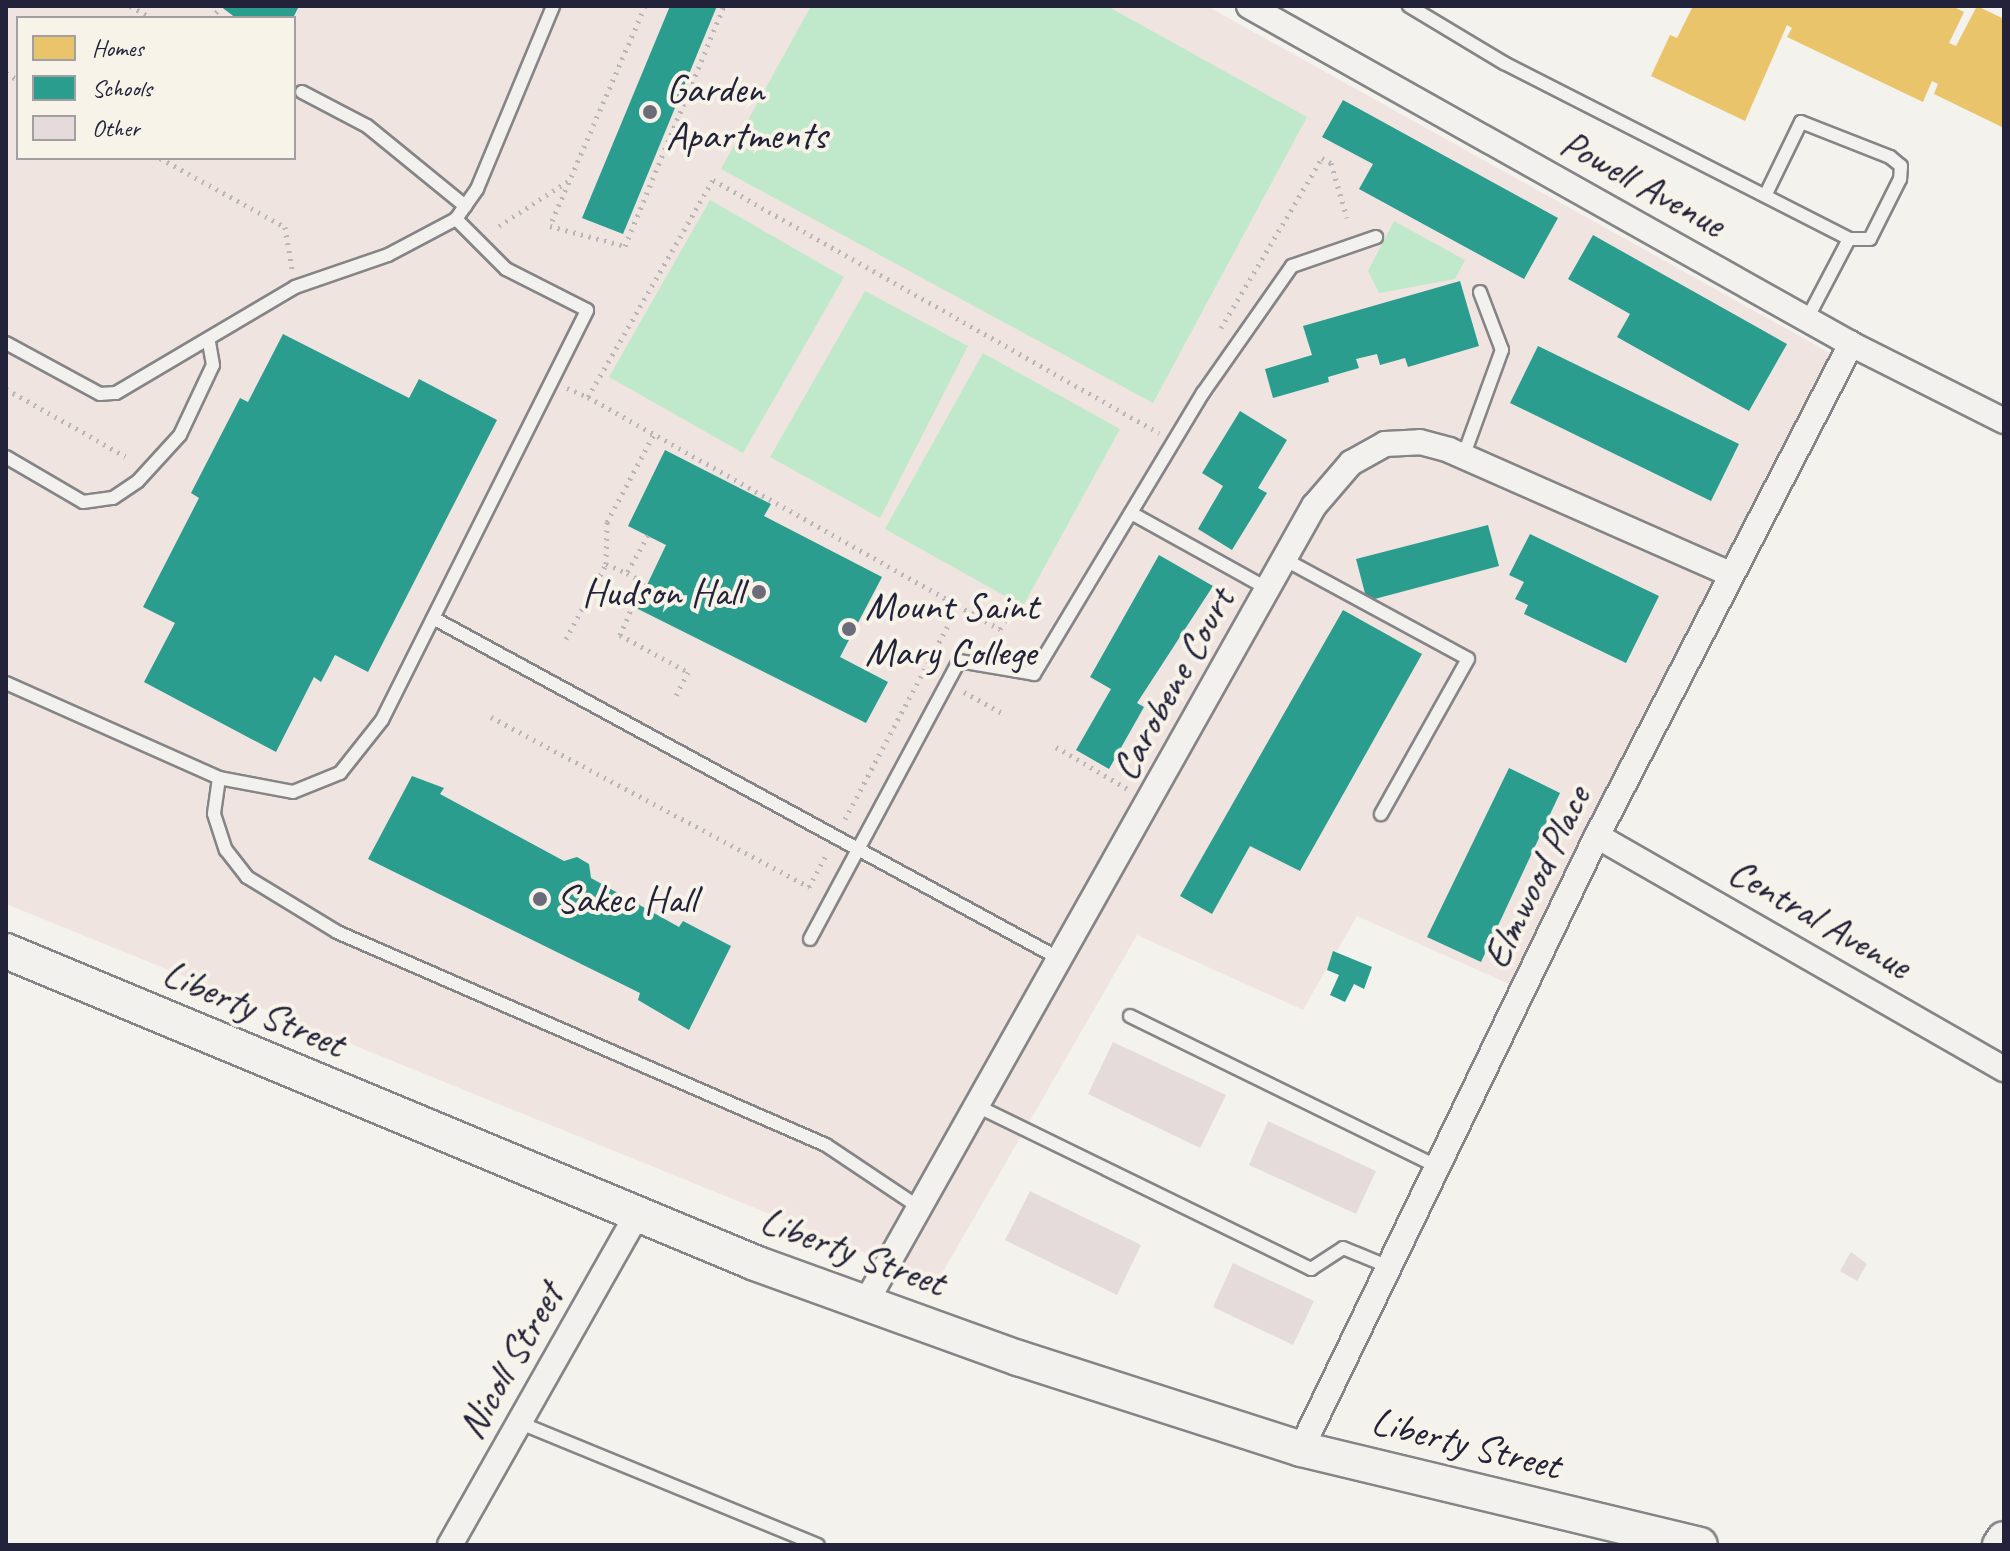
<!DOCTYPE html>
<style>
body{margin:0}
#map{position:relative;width:2010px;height:1551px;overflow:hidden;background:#f4f2ec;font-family:Caveat,sans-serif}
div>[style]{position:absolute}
.built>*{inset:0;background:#f0e4e1}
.green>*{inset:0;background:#c0e8ca}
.homes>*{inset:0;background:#e9c46a}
.schools>*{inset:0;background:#2a9d8f}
.building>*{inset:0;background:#e6dbdb}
.path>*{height:5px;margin-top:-2.5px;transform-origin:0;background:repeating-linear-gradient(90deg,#b8b6b6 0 2px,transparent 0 8px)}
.roads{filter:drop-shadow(2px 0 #858486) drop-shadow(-2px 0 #858486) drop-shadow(0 2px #858486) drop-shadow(0 -2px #858486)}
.lane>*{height:12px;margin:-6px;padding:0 6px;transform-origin:6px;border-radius:6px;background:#f2f1ed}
.street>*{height:24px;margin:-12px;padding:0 12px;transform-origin:12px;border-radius:12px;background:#f2f1ed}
.secondary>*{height:34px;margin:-17px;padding:0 17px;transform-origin:17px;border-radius:17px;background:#f2f1ed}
.dots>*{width:22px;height:22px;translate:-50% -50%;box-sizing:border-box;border:4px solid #f7f3e8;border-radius:50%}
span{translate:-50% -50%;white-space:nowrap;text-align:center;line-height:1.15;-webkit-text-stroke:8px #f7f3e8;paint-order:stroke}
.poi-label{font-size:40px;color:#22223b}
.left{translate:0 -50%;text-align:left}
.right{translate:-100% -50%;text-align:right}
.street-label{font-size:40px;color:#22223b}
.frame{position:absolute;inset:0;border:8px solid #22223b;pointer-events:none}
.legend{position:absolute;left:16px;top:16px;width:280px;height:144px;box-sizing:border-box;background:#f7f3e8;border:2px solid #a29fa3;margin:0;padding:10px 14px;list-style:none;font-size:24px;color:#22223b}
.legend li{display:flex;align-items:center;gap:16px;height:40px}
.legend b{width:40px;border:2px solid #a29fa3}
</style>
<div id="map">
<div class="built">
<i style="clip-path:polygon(evenodd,6px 6px,1207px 6px,1830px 353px,1511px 985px,1357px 916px,1303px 1010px,1137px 935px,937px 1282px,6px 904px,6px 6px,18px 18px,294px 18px,294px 158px,18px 158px,18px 18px)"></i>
</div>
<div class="green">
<i style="clip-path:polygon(811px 6px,1107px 6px,1307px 117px,1153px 403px,721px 169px)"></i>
<i style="clip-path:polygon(710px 200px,844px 277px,743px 453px,609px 377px)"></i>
<i style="clip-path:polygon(1394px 221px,1465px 260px,1455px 279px,1379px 293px,1368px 271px)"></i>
<i style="clip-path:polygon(865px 291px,968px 346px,880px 518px,770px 457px)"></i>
<i style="clip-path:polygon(983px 353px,1120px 429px,1023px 606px,885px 529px)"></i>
</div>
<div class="homes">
<i style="clip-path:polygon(1693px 6px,1952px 6px,1964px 12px,1949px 43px,1956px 46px,1977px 6px,2004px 19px,2004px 128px,1934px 94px,1938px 84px,1932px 81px,1923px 102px,1787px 37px,1792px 28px,1787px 25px,1745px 121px,1651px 76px,1670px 35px,1677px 38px)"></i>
</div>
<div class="schools">
<i style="clip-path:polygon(220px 6px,299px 6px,293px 18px,236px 18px)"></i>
<i style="clip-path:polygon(670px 6px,717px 6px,623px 234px,582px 218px)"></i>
<i style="clip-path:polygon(1343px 100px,1558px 218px,1524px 279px,1359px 189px,1373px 164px,1322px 137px)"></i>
<i style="clip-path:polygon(1593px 235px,1787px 344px,1749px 411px,1617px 337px,1630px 314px,1568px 279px)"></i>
<i style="clip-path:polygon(1460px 281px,1479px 346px,1408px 367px,1405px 358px,1380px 365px,1377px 354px,1356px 359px,1359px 368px,1328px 377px,1329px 382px,1273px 398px,1265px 369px,1312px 355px,1303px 326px)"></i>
<i style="clip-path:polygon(283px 334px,409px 398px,419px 379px,497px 420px,368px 672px,335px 655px,321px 682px,314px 677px,276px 752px,144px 682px,175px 623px,143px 607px,199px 498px,191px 493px,240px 398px,248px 402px)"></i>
<i style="clip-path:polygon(1538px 346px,1739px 444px,1711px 501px,1510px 403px)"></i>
<i style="clip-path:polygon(1240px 411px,1287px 440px,1258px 488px,1267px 493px,1232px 550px,1198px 529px,1223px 486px,1202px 473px)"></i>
<i style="clip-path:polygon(665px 450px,771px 504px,764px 516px,882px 577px,840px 657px,888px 682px,866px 723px,636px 608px,666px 545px,628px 526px)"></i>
<i style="clip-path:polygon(1488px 525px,1499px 566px,1367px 601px,1356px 559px)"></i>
<i style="clip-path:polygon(1530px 534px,1659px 596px,1626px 663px,1524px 614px,1528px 605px,1515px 599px,1524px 582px,1509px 575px)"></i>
<i style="clip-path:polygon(1159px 555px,1213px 586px,1137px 703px,1144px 707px,1109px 769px,1076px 750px,1111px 689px,1090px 677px)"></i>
<i style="clip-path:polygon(1343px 610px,1422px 654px,1300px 871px,1250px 846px,1212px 914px,1180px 896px)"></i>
<i style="clip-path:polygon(1509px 768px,1560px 793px,1481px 962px,1427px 937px)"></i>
<i style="clip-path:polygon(412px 776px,444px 788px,440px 794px,564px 861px,577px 857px,589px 864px,591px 878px,679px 927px,683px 921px,731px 946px,689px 1030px,638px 1000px,640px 993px,368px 859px)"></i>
<i style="clip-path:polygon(1333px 951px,1372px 967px,1364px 989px,1354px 984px,1345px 1002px,1330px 995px,1339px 975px,1327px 970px)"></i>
</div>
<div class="building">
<i style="clip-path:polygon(1113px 1042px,1226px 1095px,1200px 1148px,1088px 1094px)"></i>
<i style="clip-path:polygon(1268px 1121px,1376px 1171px,1356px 1214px,1249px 1165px)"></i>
<i style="clip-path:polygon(1030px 1191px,1141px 1245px,1117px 1295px,1005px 1240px)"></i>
<i style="clip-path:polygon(1851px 1252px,1867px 1264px,1857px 1281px,1840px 1271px)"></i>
<i style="clip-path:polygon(1233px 1263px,1314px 1301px,1293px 1345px,1213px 1307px)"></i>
</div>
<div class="path">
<i style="left:130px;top:6px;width:25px;rotate:29deg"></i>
<i style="left:645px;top:6px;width:240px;rotate:113.4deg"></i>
<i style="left:550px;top:226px;width:78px;rotate:14.9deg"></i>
<i style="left:625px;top:246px;width:260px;rotate:-67.6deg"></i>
<i style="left:210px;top:18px;width:12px;rotate:-42deg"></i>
<i style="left:6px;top:73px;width:14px;rotate:30deg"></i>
<i style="left:160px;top:158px;width:143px;rotate:28.9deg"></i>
<i style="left:285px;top:227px;width:43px;rotate:80.5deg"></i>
<i style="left:499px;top:226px;width:82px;rotate:-33.1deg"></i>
<i style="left:1221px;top:328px;width:198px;rotate:-59.3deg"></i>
<i style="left:1322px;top:158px;width:10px;rotate:29deg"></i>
<i style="left:1331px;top:163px;width:57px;rotate:73.8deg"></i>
<i style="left:567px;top:388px;width:23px;rotate:23deg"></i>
<i style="left:588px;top:397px;width:250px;rotate:-60.1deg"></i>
<i style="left:713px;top:180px;width:513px;rotate:29.56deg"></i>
<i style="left:6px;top:389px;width:137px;rotate:29.4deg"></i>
<i style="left:588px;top:397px;width:473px;rotate:29.4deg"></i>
<i style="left:1000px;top:629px;width:27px;rotate:-59deg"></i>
<i style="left:648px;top:535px;width:43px;rotate:118.9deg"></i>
<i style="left:627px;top:573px;width:18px;rotate:29deg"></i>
<i style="left:643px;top:582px;width:58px;rotate:113.5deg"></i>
<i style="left:620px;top:635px;width:77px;rotate:28.6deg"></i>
<i style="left:688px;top:672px;width:27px;rotate:117deg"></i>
<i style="left:606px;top:564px;width:23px;rotate:23deg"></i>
<i style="left:566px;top:639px;width:85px;rotate:-61.9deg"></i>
<i style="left:606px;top:564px;width:42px;rotate:-88.6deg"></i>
<i style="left:607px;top:522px;width:100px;rotate:-61.9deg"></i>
<i style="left:964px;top:692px;width:43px;rotate:28.9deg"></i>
<i style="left:491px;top:717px;width:361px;rotate:28.1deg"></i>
<i style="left:809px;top:887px;width:38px;rotate:-62deg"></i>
<i style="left:1056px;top:747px;width:83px;rotate:30.3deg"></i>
<i style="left:845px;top:819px;width:242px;rotate:-62deg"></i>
</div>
<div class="roads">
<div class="lane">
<i style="left:1409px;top:6px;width:111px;rotate:31deg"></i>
<i style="left:1504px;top:63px;width:387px;rotate:27deg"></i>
<i style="left:1849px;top:239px;width:90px;rotate:117.7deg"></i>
<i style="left:302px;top:92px;width:73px;rotate:27.6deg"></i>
<i style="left:367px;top:126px;width:127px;rotate:39.2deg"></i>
<i style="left:1766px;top:194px;width:80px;rotate:-64.1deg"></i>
<i style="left:1801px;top:122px;width:96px;rotate:21.5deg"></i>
<i style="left:1890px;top:157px;width:14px;rotate:39deg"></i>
<i style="left:1901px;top:166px;width:13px;rotate:94deg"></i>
<i style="left:1900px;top:179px;width:67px;rotate:116.6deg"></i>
<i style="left:1870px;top:239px;width:21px;rotate:180deg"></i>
<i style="left:6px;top:343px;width:107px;rotate:28.5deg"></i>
<i style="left:100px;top:394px;width:16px;rotate:-4deg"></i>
<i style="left:116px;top:393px;width:208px;rotate:-30.6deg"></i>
<i style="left:295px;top:287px;width:98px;rotate:-19deg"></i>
<i style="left:388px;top:255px;width:77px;rotate:-27.9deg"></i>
<i style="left:456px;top:219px;width:37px;rotate:-55deg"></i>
<i style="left:477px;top:189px;width:198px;rotate:-67.4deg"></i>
<i style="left:6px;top:457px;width:89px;rotate:30.3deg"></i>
<i style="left:83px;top:502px;width:30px;rotate:-8deg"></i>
<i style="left:113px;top:498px;width:30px;rotate:-34deg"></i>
<i style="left:138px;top:481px;width:62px;rotate:-47.6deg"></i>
<i style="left:180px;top:435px;width:77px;rotate:-64.8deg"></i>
<i style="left:213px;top:365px;width:22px;rotate:-100deg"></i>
<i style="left:1463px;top:457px;width:114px;rotate:-70deg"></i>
<i style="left:1502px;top:350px;width:62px;rotate:-110.8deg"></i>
<i style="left:1131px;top:513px;width:157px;rotate:29deg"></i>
<i style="left:1284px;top:559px;width:209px;rotate:28.5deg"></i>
<i style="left:1468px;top:659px;width:178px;rotate:119.3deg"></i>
<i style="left:433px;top:618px;width:714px;rotate:28.54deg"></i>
<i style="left:6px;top:683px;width:233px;rotate:24deg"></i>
<i style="left:219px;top:778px;width:75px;rotate:10.7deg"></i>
<i style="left:293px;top:792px;width:51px;rotate:-22deg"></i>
<i style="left:340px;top:773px;width:68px;rotate:-51.6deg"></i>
<i style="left:382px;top:720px;width:458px;rotate:-63.4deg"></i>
<i style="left:587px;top:310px;width:91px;rotate:-153.2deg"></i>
<i style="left:506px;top:269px;width:71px;rotate:-135deg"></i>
<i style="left:219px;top:778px;width:36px;rotate:98deg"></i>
<i style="left:214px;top:814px;width:38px;rotate:72deg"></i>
<i style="left:226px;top:850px;width:34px;rotate:52deg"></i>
<i style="left:247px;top:877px;width:105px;rotate:31.4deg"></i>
<i style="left:337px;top:932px;width:533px;rotate:23.54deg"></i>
<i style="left:826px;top:1145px;width:113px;rotate:33.8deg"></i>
<i style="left:810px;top:939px;width:315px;rotate:-61.8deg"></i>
<i style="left:959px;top:661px;width:76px;rotate:9.8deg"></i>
<i style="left:1034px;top:674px;width:328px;rotate:-59deg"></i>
<i style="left:1203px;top:393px;width:155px;rotate:-55deg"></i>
<i style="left:1292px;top:266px;width:89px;rotate:-19deg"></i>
<i style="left:1130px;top:1016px;width:343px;rotate:26.1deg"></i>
<i style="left:977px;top:1106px;width:372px;rotate:26deg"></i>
<i style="left:1311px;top:1269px;width:38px;rotate:-33deg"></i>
<i style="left:1343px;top:1248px;width:50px;rotate:22.4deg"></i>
<i style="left:518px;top:1422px;width:324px;rotate:22.3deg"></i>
</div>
<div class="street">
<i style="left:1249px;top:6px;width:690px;rotate:29.31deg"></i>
<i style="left:1851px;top:344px;width:171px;rotate:26.7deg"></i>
<i style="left:1597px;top:836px;width:469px;rotate:29.8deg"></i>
<i style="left:865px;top:1304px;width:916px;rotate:-60.64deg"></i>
<i style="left:1314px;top:506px;width:57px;rotate:-49.3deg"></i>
<i style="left:1351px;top:463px;width:39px;rotate:-29deg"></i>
<i style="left:1385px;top:444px;width:35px;rotate:-3deg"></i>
<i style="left:1420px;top:442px;width:30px;rotate:15deg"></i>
<i style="left:1449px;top:450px;width:307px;rotate:23.8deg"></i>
<i style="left:1301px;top:1449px;width:681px;rotate:-64.23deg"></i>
<i style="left:1597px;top:836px;width:554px;rotate:-62.69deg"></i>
<i style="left:450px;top:1545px;width:380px;rotate:-60.5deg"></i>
</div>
<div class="secondary">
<i style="left:6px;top:951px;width:811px;rotate:22.61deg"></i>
<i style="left:755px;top:1263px;width:280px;rotate:19.9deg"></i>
<i style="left:1018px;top:1358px;width:297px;rotate:17.8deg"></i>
<i style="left:1301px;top:1449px;width:410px;rotate:13.5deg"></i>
<i style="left:2000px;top:1545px;width:7px;rotate:-56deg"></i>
</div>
</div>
<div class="dots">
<i style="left:650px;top:112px;background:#6c6b79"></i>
<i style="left:759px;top:592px;background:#6c6b79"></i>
<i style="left:849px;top:629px;background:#6c6b79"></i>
<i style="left:540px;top:899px;background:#6c6b79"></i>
</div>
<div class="poi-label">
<span class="left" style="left:666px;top:112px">Garden<br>Apartments</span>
<span class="right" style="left:743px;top:592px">Hudson Hall</span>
<span class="left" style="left:865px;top:629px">Mount Saint<br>Mary College</span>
<span class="left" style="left:556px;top:899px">Sakec Hall</span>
</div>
<div class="street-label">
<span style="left:1643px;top:183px;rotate:29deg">Powell Avenue</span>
<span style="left:1172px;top:684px;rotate:-61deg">Carobene Court</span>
<span style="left:1536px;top:877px;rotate:-64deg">Elmwood Place</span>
<span style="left:1820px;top:918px;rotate:30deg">Central Avenue</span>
<span style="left:254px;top:1008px;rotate:23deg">Liberty Street</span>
<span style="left:853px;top:1251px;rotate:20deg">Liberty Street</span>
<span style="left:510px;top:1361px;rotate:-60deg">Nicoll Street</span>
<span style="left:1466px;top:1443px;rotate:14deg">Liberty Street</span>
</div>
<div class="frame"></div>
<ul class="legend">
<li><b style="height:22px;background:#e9c46a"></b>Homes</li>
<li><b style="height:22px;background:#2a9d8f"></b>Schools</li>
<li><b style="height:22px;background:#e6dbdb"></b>Other</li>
</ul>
</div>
